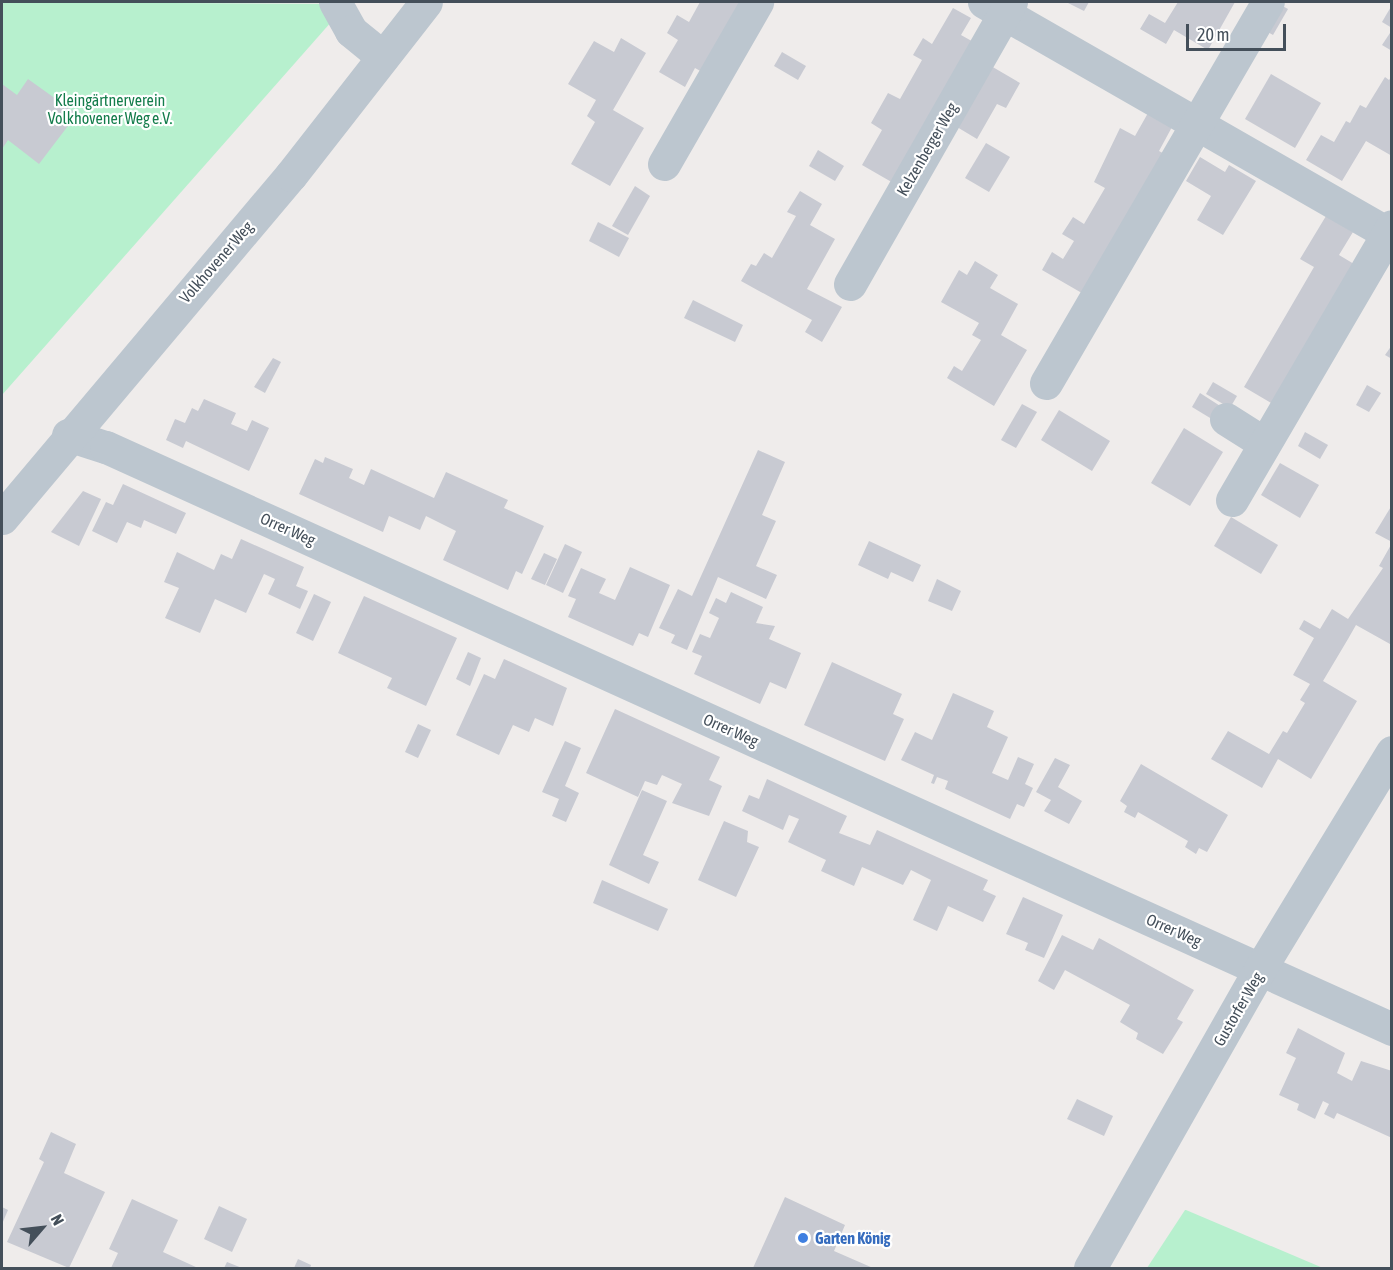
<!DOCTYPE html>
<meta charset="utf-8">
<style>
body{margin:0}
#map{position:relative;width:1393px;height:1270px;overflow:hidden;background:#efeceb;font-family:"Asap Condensed",sans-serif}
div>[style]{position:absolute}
.green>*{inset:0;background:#b7f0ce}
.building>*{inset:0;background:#c8cad2}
.minor>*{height:33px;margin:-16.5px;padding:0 16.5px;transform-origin:16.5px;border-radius:16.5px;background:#bcc6cf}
.dots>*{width:16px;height:16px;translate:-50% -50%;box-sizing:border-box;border:3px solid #fff;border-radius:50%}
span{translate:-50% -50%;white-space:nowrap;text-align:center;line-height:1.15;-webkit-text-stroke:4.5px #fff;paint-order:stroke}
.park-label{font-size:16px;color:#137c4b}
.street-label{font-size:16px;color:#444f5a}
.shop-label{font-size:16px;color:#366cbe;font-weight:700}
.left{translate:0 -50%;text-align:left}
.frame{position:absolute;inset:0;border:3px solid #444f5a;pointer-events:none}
.north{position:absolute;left:12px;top:1198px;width:60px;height:60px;-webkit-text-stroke:4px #fff;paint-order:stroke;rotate:62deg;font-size:16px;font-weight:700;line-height:24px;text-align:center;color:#444f5a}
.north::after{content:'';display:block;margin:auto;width:21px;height:27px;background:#444f5a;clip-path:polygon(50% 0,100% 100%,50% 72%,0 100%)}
.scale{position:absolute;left:1186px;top:24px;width:100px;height:27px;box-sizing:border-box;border:3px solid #444f5a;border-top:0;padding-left:8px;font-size:18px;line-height:21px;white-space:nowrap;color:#444f5a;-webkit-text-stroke:4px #fff;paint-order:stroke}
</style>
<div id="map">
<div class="green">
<i style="clip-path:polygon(2px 2px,347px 4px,2px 395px)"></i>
<i style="clip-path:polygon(1185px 1210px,1186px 1210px,1323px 1268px,1147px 1268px)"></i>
</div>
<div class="building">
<i style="clip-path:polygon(700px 2px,746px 2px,704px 73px,695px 68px,685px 87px,659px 72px,678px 40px,667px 33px,677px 15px,689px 22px)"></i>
<i style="clip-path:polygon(1066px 2px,1089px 2px,1084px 11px)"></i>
<i style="clip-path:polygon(1178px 2px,1235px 2px,1208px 50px,1174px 30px,1166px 44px,1140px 29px,1149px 14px,1165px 23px)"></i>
<i style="clip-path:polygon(1275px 2px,1288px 9px,1273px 35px,1260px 27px)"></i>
<i style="clip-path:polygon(1392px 5px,1392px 28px,1382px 22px)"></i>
<i style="clip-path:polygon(953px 8px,971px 18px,961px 35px,977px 44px,895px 184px,862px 165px,882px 130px,871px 123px,888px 93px,900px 99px,922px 60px,913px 55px,923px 38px,932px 44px)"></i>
<i style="clip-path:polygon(1392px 30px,1392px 51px,1382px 45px)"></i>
<i style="clip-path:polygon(621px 38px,646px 53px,613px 110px,644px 128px,610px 186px,571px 164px,595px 122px,587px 116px,596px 100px,568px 84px,594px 41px,614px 52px)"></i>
<i style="clip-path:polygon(782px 52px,806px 66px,798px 80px,774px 66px)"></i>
<i style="clip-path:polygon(991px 66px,1020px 83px,1006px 108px,997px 104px,977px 139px,957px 127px)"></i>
<i style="clip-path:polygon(1271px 74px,1321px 103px,1295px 148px,1245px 119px)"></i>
<i style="clip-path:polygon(1392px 76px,1392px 156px,1366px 141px,1342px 181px,1306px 160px,1321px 135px,1334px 142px,1346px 121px,1350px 123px,1360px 105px,1366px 108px,1385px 77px,1389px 80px)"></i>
<i style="clip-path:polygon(28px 79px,77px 114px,39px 164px,8px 140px,2px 149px,2px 84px,17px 95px)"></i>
<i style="clip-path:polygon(1148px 113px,1172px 127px,1159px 151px,1168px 156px,1087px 296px,1042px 270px,1052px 252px,1063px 259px,1074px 241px,1062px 234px,1073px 217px,1084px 224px,1105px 188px,1094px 182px,1120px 128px,1135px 136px)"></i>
<i style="clip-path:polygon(986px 143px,1010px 157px,989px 192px,965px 178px)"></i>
<i style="clip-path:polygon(818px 150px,844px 166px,835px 181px,809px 166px)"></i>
<i style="clip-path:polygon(1200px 157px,1225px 172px,1229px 165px,1256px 181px,1223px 235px,1197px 220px,1211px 196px,1186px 181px)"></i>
<i style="clip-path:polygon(635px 186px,650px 196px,628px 235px,612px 226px)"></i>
<i style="clip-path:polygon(800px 191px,822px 204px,810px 225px,835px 239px,807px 289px,842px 307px,822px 342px,805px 332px,812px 320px,741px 281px,751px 264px,756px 266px,764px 253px,772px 258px,796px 216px,787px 212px)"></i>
<i style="clip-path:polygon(1326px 216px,1353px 232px,1339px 255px,1359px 267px,1278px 407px,1244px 387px,1314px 267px,1300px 259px)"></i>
<i style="clip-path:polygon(598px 222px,629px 238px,619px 257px,589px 241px)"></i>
<i style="clip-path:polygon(975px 261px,998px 275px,990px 288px,1018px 304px,1001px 335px,1027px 350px,994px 406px,947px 378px,954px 366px,962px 371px,981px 340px,972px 335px,979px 323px,941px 302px,959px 270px,967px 275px)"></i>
<i style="clip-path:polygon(693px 300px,743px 325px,735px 342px,684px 318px)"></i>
<i style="clip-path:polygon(1392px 345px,1392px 359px,1385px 355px)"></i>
<i style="clip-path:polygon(273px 358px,281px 362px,265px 393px,254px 387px)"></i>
<i style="clip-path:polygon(1213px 382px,1237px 396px,1230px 408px,1206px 394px)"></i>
<i style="clip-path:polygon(1367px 385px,1381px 393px,1369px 412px,1356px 405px)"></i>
<i style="clip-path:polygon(1200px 393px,1228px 411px,1220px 424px,1192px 407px)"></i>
<i style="clip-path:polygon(204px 399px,236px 413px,231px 424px,247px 431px,252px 420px,269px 428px,249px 471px,186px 441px,183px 448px,166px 440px,175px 419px,185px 423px,192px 408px,198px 411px)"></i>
<i style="clip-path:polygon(1022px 404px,1037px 412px,1016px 448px,1001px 440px)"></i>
<i style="clip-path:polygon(1059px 410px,1110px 441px,1092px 471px,1041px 440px)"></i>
<i style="clip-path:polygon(1184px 428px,1223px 452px,1190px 506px,1151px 483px)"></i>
<i style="clip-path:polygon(1305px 432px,1328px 445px,1320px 459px,1298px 446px)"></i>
<i style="clip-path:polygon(758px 450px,785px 462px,762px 515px,776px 521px,756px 566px,777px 575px,766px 599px,718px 577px,687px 650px,671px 643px,675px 635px,659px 628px,678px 589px,692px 596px)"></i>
<i style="clip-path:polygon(325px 457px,353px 469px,349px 478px,364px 485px,371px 469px,434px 498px,446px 472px,508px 500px,504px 508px,544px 526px,522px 574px,516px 571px,508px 590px,443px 560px,456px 531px,426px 516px,420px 530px,389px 516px,383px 532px,299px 494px,315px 459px,323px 463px)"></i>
<i style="clip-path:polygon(1280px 463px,1319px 485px,1300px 518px,1261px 495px)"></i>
<i style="clip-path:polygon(123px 484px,186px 513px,176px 534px,144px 520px,141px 528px,127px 522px,117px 543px,92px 531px,106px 502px,113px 505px)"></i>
<i style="clip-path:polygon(83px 491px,101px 499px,79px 546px,51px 532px)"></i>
<i style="clip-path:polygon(1392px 505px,1392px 542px,1375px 533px)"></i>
<i style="clip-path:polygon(1231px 517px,1278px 545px,1261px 574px,1214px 546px)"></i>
<i style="clip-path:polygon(241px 539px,304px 567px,296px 586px,308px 591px,300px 609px,268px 594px,275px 579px,264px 574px,246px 613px,215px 599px,200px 633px,165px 618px,179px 588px,164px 582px,177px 552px,214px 570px,221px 554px,232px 559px)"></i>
<i style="clip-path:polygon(869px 541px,921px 565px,913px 582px,891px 572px,888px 579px,858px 565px)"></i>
<i style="clip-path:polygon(1392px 543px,1392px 641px,1390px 644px,1356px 625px,1348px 639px,1323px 681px,1357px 701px,1311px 779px,1278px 759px,1262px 788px,1211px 759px,1228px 731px,1269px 754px,1283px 731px,1287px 733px,1305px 703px,1300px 700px,1310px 684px,1293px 675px,1314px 638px,1299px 629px,1304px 620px,1320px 629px,1332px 609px,1348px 619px,1383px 568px,1379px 566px)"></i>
<i style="clip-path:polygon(565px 544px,582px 552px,563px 593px,546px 585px)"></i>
<i style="clip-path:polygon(544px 553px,557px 559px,545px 585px,531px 579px)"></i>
<i style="clip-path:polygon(630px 567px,670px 585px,648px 637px,639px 633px,633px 646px,568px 617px,576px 599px,568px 596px,581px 568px,606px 579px,599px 593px,615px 600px)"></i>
<i style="clip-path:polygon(937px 579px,961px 591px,952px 611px,928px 601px)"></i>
<i style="clip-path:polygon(731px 592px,763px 607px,756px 623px,775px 626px,769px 639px,801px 653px,786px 689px,770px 682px,760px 704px,694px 674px,702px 656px,692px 652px,700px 634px,710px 638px,719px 618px,709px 613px,716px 598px,726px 603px)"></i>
<i style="clip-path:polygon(314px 594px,331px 602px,313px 641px,296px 633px)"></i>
<i style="clip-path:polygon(364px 596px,457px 638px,426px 706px,387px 688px,392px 678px,338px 653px)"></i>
<i style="clip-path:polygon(468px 652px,481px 658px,470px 686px,456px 679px)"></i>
<i style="clip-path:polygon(504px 659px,567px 688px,553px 726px,535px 718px,529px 732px,513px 725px,499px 755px,456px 735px,484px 674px,495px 679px)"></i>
<i style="clip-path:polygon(832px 662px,902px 694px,893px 714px,904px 719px,885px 761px,804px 725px)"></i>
<i style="clip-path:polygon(953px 693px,994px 711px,987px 727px,1008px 737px,992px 773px,1008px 780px,1018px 757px,1034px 764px,1025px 784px,1033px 788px,1024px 807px,1017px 804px,1010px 819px,945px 789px,948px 781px,937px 777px,934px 784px,931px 783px,934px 775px,901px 760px,915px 732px,932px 740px)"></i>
<i style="clip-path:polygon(615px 709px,720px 757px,709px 780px,722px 786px,709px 816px,672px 803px,682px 784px,662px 775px,657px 785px,645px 781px,638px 797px,586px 773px)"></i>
<i style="clip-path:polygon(418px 724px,431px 730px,418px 758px,405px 752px)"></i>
<i style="clip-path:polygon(565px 741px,581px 748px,565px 786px,579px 793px,566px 822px,552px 816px,559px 799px,542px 792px)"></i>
<i style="clip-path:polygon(1055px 758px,1070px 765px,1058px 787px,1082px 801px,1069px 824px,1044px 811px,1051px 800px,1036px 792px)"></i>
<i style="clip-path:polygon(1141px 764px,1228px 815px,1207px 852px,1199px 848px,1196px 854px,1185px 847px,1188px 841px,1138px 812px,1135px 818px,1124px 812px,1127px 806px,1120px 801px)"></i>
<i style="clip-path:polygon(767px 779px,847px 816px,839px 833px,870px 845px,877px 830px,988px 880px,983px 890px,996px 896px,983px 922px,948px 906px,937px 931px,913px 920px,931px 880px,911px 870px,903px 885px,862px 867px,854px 886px,821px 871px,826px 860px,788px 842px,799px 819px,789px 815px,783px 830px,742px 811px,749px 795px,759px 799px)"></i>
<i style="clip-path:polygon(642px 790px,667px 801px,643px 855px,659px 862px,649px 884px,609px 865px)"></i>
<i style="clip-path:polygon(724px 821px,748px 831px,747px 842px,759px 847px,736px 897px,698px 880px)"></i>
<i style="clip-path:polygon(602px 880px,668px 909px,658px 931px,593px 903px)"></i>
<i style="clip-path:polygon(1023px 897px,1063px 915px,1044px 958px,1025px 950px,1028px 943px,1006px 934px)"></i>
<i style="clip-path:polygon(1062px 935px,1093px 950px,1099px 938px,1194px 990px,1177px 1019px,1183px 1022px,1163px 1054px,1136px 1039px,1138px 1033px,1120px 1022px,1130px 1005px,1065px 970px,1054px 990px,1038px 981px)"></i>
<i style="clip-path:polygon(1298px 1028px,1345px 1053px,1337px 1073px,1352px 1081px,1361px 1061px,1392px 1071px,1392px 1138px,1337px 1113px,1334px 1119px,1324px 1114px,1329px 1104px,1323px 1101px,1315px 1119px,1297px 1110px,1299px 1104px,1279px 1095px,1296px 1058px,1286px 1053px)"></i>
<i style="clip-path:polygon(1077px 1099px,1113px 1116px,1104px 1136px,1067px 1119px)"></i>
<i style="clip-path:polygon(51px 1132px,76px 1144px,64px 1173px,105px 1192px,69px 1268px,7px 1242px,44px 1162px,39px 1159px)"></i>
<i style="clip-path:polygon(785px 1197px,845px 1225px,834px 1251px,873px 1268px,753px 1268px)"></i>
<i style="clip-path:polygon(132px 1199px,178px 1220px,163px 1252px,198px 1268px,111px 1268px,118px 1253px,109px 1249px)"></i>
<i style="clip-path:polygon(219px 1206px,247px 1219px,232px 1252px,204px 1239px)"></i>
<i style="clip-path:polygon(2px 1207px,8px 1210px,2px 1224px)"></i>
<i style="clip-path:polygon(298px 1259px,311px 1265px,310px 1268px,294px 1268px)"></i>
<i style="clip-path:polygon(227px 1262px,242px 1268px,224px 1268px)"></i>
</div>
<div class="minor">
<i style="left:335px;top:2px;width:33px;rotate:61deg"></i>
<i style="left:351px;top:31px;width:41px;rotate:39.1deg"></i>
<i style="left:984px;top:2px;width:470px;rotate:29.8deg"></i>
<i style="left:664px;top:164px;width:187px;rotate:-60.1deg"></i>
<i style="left:850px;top:284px;width:325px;rotate:-60.3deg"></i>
<i style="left:1046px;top:383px;width:441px;rotate:-59.8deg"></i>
<i style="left:1226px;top:419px;width:45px;rotate:32.3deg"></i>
<i style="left:68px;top:435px;width:40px;rotate:18deg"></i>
<i style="left:106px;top:447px;width:1412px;rotate:24.35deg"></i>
<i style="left:1232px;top:500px;width:317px;rotate:-59.7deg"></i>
<i style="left:2px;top:518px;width:449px;rotate:-49.9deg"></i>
<i style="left:291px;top:175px;width:219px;rotate:-52deg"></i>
<i style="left:1090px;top:1268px;width:344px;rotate:-60.4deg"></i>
<i style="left:1260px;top:969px;width:254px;rotate:-58.7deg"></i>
</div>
<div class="dots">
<i style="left:803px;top:1238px;background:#3f7fe0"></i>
</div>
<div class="park-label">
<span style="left:110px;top:109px">Kleingärtnerverein<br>Volkhovener Weg e.V.</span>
</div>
<div class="street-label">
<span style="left:927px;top:149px;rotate:-60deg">Kelzenberger Weg</span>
<span style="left:216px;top:262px;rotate:-49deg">Volkhovener Weg</span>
<span style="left:288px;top:529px;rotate:24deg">Orrer Weg</span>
<span style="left:731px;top:730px;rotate:24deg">Orrer Weg</span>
<span style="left:1174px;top:930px;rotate:24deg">Orrer Weg</span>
<span style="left:1238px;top:1009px;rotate:-60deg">Gustorfer Weg</span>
</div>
<div class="shop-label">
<span class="left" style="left:815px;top:1238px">Garten König</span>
</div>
<div class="frame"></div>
<div class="north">N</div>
<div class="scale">20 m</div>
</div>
